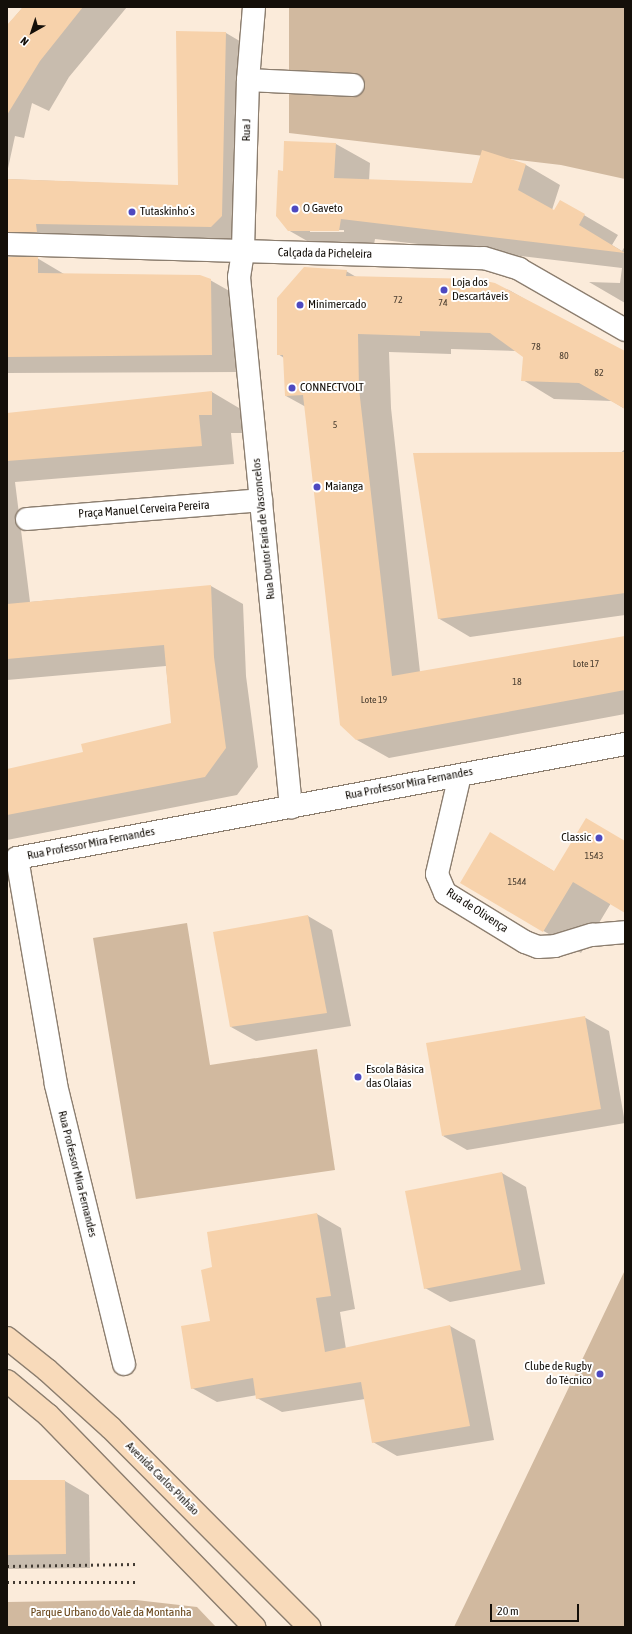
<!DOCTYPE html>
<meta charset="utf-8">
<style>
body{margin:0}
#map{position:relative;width:632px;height:1634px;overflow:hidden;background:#fbebda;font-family:"Asap Condensed",sans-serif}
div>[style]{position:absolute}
.green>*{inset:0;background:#d1b99f}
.shadow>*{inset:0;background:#0003}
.building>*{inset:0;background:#f7d2ab}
.roads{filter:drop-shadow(1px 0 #8c7e6f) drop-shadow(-1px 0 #8c7e6f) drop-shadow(0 1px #8c7e6f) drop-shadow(0 -1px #8c7e6f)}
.minor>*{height:22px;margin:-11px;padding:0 11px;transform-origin:11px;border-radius:11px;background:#fff}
.major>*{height:22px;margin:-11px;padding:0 11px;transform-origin:11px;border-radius:11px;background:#f8daba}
.rail>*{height:3px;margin-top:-1.5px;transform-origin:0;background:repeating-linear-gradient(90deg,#433b33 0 2px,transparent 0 6px)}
.dots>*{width:11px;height:11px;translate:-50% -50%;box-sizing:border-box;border:2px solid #fff;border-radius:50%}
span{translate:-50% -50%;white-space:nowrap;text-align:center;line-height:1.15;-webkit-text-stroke:4px #fff;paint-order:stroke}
.number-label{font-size:10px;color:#4d4032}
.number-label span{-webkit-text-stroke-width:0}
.street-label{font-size:12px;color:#140f09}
.poi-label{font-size:12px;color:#140f09}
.left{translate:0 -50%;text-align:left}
.right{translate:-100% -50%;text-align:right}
.park-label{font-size:12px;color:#674417}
.frame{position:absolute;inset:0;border:8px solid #140f09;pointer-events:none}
.north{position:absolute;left:12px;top:12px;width:40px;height:40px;-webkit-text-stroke:3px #fff;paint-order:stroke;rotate:219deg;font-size:11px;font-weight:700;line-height:16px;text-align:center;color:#140f09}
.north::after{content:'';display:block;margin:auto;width:14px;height:18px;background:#140f09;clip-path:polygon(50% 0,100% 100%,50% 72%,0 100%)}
.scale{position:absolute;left:490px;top:1604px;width:89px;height:18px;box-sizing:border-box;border:2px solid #140f09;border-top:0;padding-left:5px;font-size:12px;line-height:14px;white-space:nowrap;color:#140f09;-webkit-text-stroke:3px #fff;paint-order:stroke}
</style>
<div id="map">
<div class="green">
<i style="clip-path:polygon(289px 7px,625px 7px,625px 179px,561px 165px,289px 133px)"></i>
<i style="clip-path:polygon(187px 923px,210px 1065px,317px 1049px,335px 1170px,136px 1199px,93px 938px)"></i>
<i style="clip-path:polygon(625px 1270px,625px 1627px,454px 1627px,526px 1477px)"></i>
<i style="clip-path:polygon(136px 1600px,197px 1607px,216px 1627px,7px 1627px,7px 1602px)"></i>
</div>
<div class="shadow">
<i style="clip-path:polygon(23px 7px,127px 7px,69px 77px,49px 111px,32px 103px,24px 138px,15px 136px,7px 173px,7px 26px)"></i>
<i style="clip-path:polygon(177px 32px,226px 33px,255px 50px,240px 243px,31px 249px,25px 258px,37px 258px,64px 274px,210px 280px,240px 297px,241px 372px,7px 373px,7px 179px,179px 186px)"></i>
<i style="clip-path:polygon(evenodd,336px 144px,370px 163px,369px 181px,472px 184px,483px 152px,526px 165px,560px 185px,552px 210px,555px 211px,560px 201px,618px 235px,612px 245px,622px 251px,625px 246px,625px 303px,589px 282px,620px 283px,622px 268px,375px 239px,373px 250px,323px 250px,288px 230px,284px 172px,336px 144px,310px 230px,344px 230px,344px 232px,310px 232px,310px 230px)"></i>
<i style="clip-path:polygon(346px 271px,358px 278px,476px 280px,509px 290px,625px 357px,625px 409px,612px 401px,554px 399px,523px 380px,524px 357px,516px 351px,451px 349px,451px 354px,389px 352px,391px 408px,420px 672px,625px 638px,625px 714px,389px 758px,357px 740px,306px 407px,286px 396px,284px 358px,278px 354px)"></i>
<i style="clip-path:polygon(212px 392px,244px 411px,244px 433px,231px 433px,234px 464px,15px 482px,30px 602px,211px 586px,243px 604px,246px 676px,258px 767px,237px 795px,7px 840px,7px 770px,84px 753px,172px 724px,166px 666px,7px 680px,7px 414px)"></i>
<i style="clip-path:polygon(625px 449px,625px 615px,470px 637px,438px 618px)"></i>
<i style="clip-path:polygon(625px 841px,625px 912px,611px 903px,581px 953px,462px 883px,528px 856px,555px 872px)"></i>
<i style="clip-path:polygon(308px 916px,332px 930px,351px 1026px,256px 1041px,231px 1027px)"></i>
<i style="clip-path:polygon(584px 1017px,609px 1031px,625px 1123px,467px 1150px,443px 1136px)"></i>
<i style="clip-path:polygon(502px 1173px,526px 1187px,545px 1284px,450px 1302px,425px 1288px)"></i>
<i style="clip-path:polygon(317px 1214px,341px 1228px,355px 1309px,340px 1312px,346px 1349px,450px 1326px,475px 1340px,494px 1440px,397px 1456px,373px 1442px,365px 1399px,282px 1412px,257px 1398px,257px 1395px,217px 1402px,192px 1388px,211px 1322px,214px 1268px)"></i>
<i style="clip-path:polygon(7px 1481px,65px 1481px,89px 1495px,90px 1568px,7px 1569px)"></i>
</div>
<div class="building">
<i style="clip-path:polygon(23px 7px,83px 7px,40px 61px,7px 115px,7px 25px)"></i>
<i style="clip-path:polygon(176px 31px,226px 32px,222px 216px,211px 227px,36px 224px,37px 232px,7px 232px,7px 179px,178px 185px)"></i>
<i style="clip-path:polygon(284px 141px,336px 143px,334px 178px,472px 183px,482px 150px,526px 164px,518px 190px,554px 210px,560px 200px,585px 214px,579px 225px,625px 253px,341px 219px,339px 231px,288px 231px,276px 216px,278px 170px,283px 171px)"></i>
<i style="clip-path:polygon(7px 257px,38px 257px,38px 273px,200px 275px,211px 279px,212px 355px,7px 357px)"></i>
<i style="clip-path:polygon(304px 267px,347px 270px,346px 276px,476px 279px,495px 283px,625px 351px,625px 409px,579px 383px,521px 381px,523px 357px,490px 333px,420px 331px,420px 336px,358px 334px,359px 389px,392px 676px,625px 636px,625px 690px,356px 740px,340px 725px,303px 395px,285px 396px,283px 355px,277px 355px,277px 298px)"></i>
<i style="clip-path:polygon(212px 391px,212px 415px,199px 415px,202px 446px,7px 461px,7px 413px)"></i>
<i style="clip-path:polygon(625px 452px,625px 593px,438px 619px,413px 453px)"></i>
<i style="clip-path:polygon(211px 585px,214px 657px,226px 748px,205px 777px,7px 815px,7px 769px,83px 752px,81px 744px,171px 723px,164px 645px,7px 659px,7px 604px)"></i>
<i style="clip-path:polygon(586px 818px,625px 841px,625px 913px,573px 882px,543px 932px,460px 883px,490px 832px,554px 871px)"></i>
<i style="clip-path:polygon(308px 915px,327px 1013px,230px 1027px,213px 932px)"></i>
<i style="clip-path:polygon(585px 1016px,601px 1109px,442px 1136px,426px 1043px)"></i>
<i style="clip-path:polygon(502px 1172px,521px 1270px,424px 1289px,405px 1191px)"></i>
<i style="clip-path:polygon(317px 1213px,331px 1296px,316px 1298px,325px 1352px,450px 1325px,470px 1426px,372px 1443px,361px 1382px,256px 1399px,253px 1378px,191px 1389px,181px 1326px,210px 1321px,201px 1270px,212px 1267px,207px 1232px)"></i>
<i style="clip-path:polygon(7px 1480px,65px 1480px,66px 1554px,7px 1555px)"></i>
</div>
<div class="roads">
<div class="minor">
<i style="left:254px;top:7px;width:73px;rotate:94.7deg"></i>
<i style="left:248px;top:80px;width:172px;rotate:91.7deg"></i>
<i style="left:243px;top:252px;width:25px;rotate:99deg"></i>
<i style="left:239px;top:277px;width:533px;rotate:84.4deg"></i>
<i style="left:248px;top:80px;width:105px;rotate:2.7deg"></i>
<i style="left:7px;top:244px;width:477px;rotate:1.7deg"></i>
<i style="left:484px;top:258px;width:37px;rotate:17deg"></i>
<i style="left:519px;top:269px;width:122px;rotate:29.9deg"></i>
<i style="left:27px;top:519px;width:235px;rotate:-4.6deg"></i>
<i style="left:460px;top:775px;width:102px;rotate:103.1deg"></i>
<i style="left:437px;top:874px;width:21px;rotate:67deg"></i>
<i style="left:445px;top:893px;width:94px;rotate:31.5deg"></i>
<i style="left:525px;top:942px;width:14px;rotate:21deg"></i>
<i style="left:538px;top:947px;width:17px;rotate:-3deg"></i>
<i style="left:555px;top:946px;width:39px;rotate:-17deg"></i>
<i style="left:592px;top:935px;width:33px;rotate:-5deg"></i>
<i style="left:124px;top:1364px;width:288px;rotate:-103.7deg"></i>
<i style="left:56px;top:1084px;width:229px;rotate:-99.8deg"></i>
<i style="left:17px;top:858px;width:619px;rotate:-10.62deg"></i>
</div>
<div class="major">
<i style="left:7px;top:1338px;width:51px;rotate:38.7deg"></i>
<i style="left:47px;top:1370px;width:86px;rotate:42.2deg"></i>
<i style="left:111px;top:1428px;width:281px;rotate:45.1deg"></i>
<i style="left:7px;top:1381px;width:53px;rotate:39.7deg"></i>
<i style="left:48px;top:1415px;width:296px;rotate:45.8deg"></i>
</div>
</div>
<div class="rail">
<i style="left:7px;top:1566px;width:129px;rotate:-0.9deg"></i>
<i style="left:7px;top:1582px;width:129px"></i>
</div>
<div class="dots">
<i style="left:295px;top:209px;background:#4e49c0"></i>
<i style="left:132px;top:212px;background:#4e49c0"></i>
<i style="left:444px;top:290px;background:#4e49c0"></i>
<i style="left:300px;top:305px;background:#4e49c0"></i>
<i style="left:292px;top:388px;background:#4e49c0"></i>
<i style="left:317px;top:487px;background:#4e49c0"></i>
<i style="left:599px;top:838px;background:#4e49c0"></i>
<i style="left:358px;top:1077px;background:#4e49c0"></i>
<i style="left:600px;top:1374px;background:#4e49c0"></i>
</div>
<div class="number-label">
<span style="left:398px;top:300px">72</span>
<span style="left:443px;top:303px">74</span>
<span style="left:536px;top:347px">78</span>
<span style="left:564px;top:356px">80</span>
<span style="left:599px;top:373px">82</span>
<span style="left:335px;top:425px">5</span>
<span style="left:586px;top:664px">Lote 17</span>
<span style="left:517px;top:682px">18</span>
<span style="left:374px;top:700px">Lote 19</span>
<span style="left:594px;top:856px">1543</span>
<span style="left:517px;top:882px">1544</span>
</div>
<div class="street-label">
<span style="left:247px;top:130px;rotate:-89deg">Rua J</span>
<span style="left:325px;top:254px;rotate:1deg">Calçada da Picheleira</span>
<span style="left:144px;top:510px;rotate:-4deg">Praça Manuel Cerveira Pereira</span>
<span style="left:264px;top:529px;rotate:-96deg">Rua Doutor Faria de Vasconcelos</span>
<span style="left:409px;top:784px;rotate:-11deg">Rua Professor Mira Fernandes</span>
<span style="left:91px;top:844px;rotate:-11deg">Rua Professor Mira Fernandes</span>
<span style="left:477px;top:911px;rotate:33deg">Rua de Olivença</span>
<span style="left:77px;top:1174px;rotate:76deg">Rua Professor Mira Fernandes</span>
<span style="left:162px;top:1479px;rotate:45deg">Avenida Carlos Pinhão</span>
</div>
<div class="poi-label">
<span class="left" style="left:303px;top:209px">O Gaveto</span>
<span class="left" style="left:140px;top:212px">Tutaskinho´s</span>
<span class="left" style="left:452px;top:290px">Loja dos<br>Descartáveis</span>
<span class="left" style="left:308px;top:305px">Minimercado</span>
<span class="left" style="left:300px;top:388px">CONNECTVOLT</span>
<span class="left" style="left:325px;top:487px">Maianga</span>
<span class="right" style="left:591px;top:838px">Classic</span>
<span class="left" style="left:366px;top:1077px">Escola Básica<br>das Olaias</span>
<span class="right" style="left:592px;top:1374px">Clube de Rugby<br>do Técnico</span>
</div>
<div class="park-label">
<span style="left:111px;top:1613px">Parque Urbano do Vale da Montanha</span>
</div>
<div class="frame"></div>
<div class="north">N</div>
<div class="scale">20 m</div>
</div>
